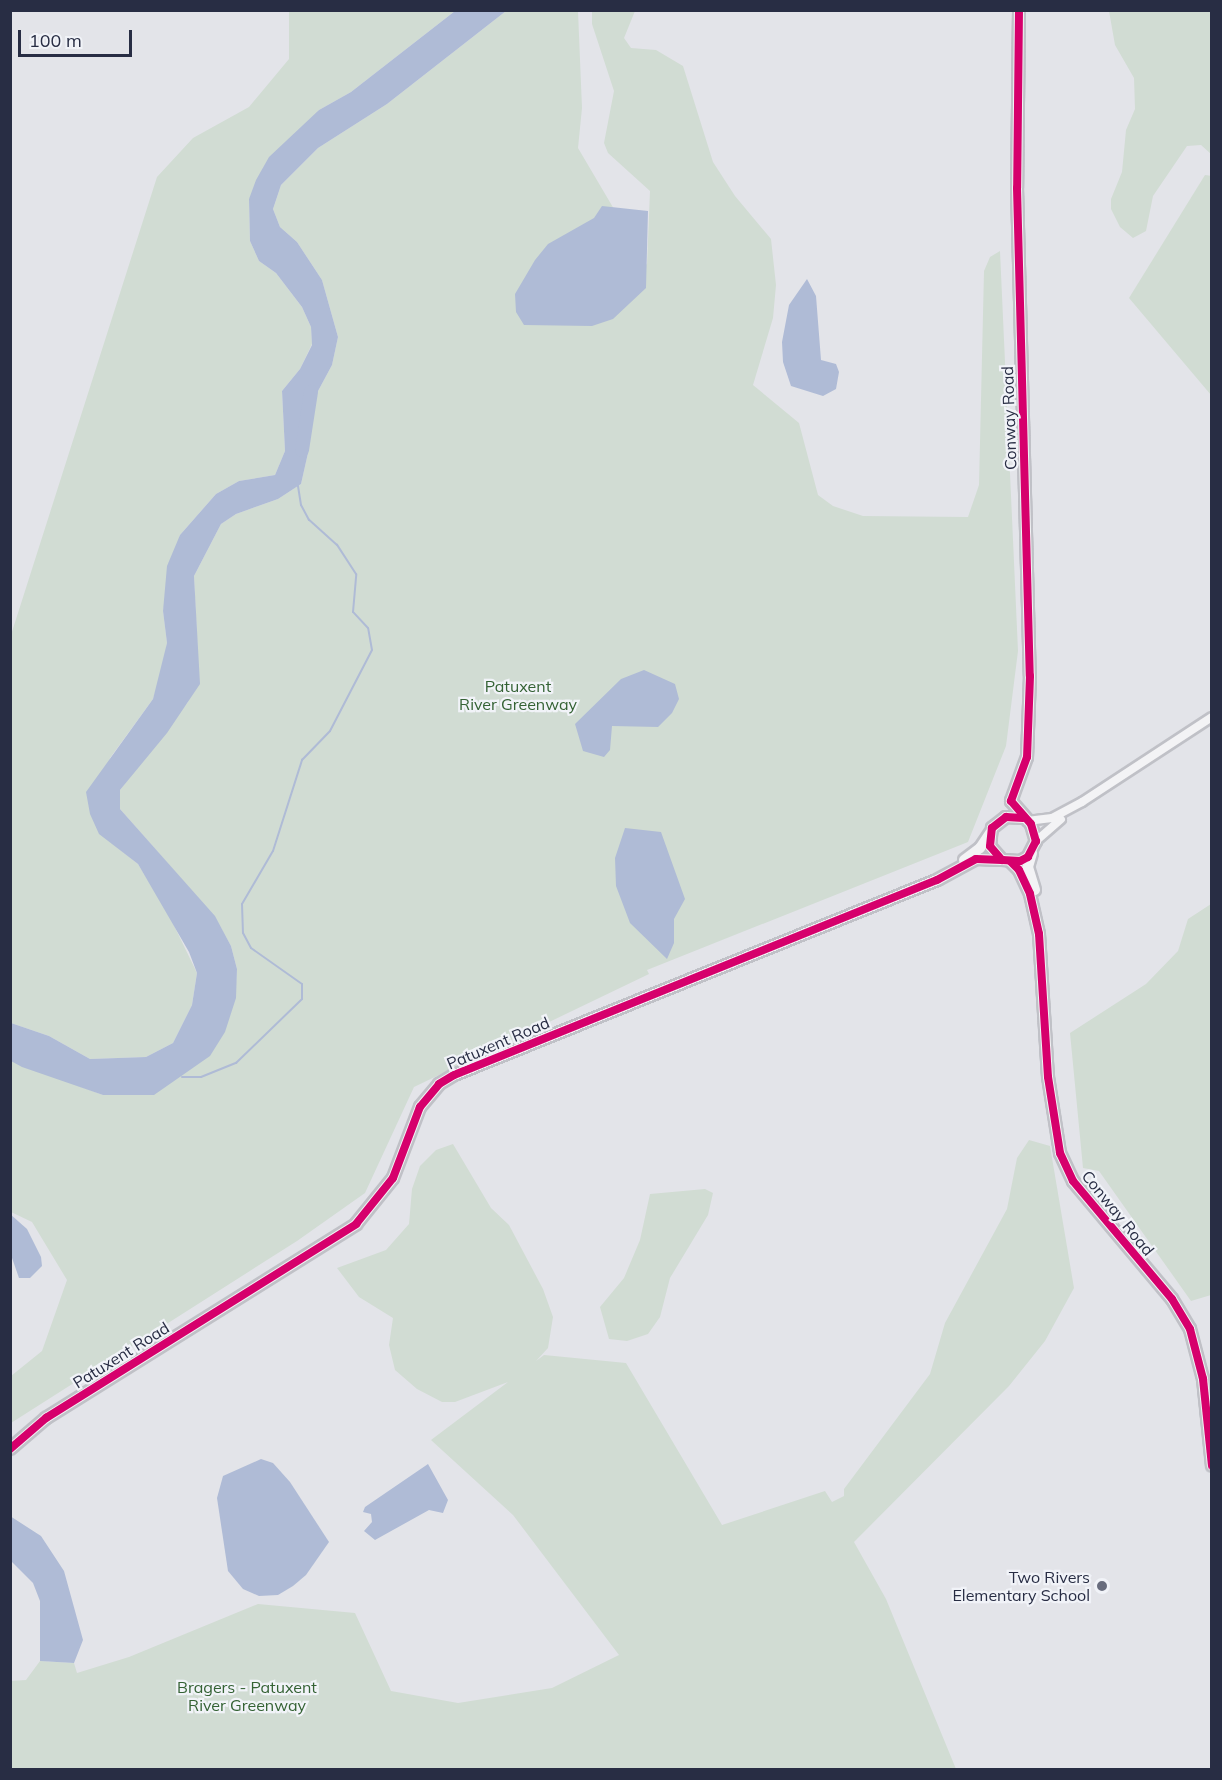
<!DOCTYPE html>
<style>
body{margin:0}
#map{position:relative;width:1222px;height:1780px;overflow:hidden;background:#e3e4e9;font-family:Mulish,sans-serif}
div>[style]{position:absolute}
.green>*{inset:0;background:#d1dcd3}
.water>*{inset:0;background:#afbbd6}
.stream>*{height:2px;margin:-1px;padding:0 1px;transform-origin:1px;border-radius:1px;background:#afbbd6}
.river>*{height:14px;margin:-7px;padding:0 7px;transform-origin:7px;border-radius:7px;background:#afbbd6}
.roads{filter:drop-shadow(2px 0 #c0c1c7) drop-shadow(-2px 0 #c0c1c7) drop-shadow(0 2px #c0c1c7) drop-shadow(0 -2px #c0c1c7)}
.minor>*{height:8px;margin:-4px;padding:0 4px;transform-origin:4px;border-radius:4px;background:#f3f3f5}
.tertiary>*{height:10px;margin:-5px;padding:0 5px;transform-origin:5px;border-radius:5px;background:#f3f3f5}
.cycleway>*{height:8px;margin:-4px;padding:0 4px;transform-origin:4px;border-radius:4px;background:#d6006c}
.dots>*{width:16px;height:16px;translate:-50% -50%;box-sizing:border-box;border:3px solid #f1f3f8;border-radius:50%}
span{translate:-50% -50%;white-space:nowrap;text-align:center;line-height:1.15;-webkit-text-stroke:4.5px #f1f3f8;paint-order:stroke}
.street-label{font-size:16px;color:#282d44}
.park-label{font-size:16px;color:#346234}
.poi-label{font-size:16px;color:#282d44}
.right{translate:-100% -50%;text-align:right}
.frame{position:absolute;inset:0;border:12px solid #282d44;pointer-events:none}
.scale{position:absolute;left:18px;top:30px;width:114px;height:27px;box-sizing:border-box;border:3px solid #282d44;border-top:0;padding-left:8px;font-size:18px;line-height:21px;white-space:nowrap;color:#282d44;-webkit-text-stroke:4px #f1f3f8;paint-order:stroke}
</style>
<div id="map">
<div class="green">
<i style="clip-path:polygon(289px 11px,455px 11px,351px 92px,319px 110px,249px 199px,250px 241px,259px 261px,276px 273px,302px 307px,311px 327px,312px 344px,300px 369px,282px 391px,285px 451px,275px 475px,239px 481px,216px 494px,180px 535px,163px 611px,167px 643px,163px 668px,153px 699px,110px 758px,99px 833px,138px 864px,167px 911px,197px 973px,192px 1005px,173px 1043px,146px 1057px,90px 1059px,49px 1036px,11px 1023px,10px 638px,157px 177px,193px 138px,249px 107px,289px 59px)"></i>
<i style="clip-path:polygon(506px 11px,578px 11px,582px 108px,578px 148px,647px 265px,650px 191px,608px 153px,604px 143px,614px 91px,592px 24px,592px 11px,635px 11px,624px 38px,631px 48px,656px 50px,683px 66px,713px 162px,735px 196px,771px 239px,776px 285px,773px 318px,753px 385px,799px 423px,818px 495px,833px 506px,863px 516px,968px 517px,979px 485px,984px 271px,990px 257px,1000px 251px,1018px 651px,1006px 746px,968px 842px,647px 970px,649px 974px,414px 1087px,365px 1193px,297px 1241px,11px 1423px,11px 1376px,42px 1351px,67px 1280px,32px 1222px,11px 1212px,11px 1061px,103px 1095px,126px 1094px,235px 998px,237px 969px,231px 946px,215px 917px,120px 809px,120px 790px,188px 702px,198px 659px,194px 576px,221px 524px,236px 514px,278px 499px,301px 484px,308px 453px,310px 406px,332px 365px,338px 337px,322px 280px,297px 242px,280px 227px,273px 209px,281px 185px,318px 148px,387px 104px)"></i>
<i style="clip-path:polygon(1109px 11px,1211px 11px,1211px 154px,1201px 145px,1187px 146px,1153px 196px,1146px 231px,1133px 238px,1120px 227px,1111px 209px,1111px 199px,1122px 172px,1126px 130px,1135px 109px,1134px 78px,1115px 45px)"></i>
<i style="clip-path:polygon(1205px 175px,1212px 176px,1211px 395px,1129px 298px)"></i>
<i style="clip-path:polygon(1211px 904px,1211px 1295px,1191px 1301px,1099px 1171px,1083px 1168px,1070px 1033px,1146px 984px,1178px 951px,1188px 919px)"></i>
<i style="clip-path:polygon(1029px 1140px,1050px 1146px,1074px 1288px,1045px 1341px,1009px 1386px,854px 1542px,886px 1599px,956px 1769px,11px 1769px,10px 1681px,26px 1680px,40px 1661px,74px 1663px,77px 1673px,129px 1657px,258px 1604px,355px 1613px,391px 1691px,458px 1703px,552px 1688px,619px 1655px,513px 1515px,431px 1440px,508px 1382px,455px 1402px,442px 1402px,417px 1389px,395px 1370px,389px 1345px,393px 1318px,359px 1297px,337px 1268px,386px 1250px,409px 1224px,412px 1189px,420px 1166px,436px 1150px,453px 1144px,491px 1208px,509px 1225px,543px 1289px,553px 1317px,548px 1348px,536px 1361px,544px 1355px,626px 1363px,722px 1525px,825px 1491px,832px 1502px,844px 1496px,844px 1489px,930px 1374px,945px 1323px,1007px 1209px,1017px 1158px)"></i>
<i style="clip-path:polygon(705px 1189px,713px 1193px,708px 1215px,670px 1278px,660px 1317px,648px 1334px,627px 1341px,609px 1339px,600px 1307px,624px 1278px,640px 1240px,650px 1194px)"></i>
</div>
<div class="water">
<i style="clip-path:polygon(455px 11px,506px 11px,387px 104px,318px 148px,281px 185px,273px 209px,280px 227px,297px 242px,322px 280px,338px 337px,332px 365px,310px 406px,308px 453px,301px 484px,278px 499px,236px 514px,221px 524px,194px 576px,200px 684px,167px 733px,120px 790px,120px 809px,215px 916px,231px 946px,237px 969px,236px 998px,225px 1032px,210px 1056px,154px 1095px,103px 1095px,22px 1067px,11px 1061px,11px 1023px,49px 1036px,90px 1059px,146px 1057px,173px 1043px,192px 1005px,197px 973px,189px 952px,138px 864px,99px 834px,90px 814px,86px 792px,153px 699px,167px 643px,163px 611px,167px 566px,180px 535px,216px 494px,239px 481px,275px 475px,285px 451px,282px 391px,300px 369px,312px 345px,311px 327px,302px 307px,276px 273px,259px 261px,250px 241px,249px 199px,256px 180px,269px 157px,319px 110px,351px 92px)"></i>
<i style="clip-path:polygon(602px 206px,648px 211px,646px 288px,613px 319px,592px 326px,524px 325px,516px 312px,515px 294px,535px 260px,548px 244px,594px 218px)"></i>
<i style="clip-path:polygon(807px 279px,816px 296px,821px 360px,836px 364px,839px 372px,836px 389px,823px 396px,791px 386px,783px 362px,782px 342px,789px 305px)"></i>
<i style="clip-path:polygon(644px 670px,675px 684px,679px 699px,672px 713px,658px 727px,612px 726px,610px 750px,604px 757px,583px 751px,575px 724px,621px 679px)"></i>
<i style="clip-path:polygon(625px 828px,661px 832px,685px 899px,674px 919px,674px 943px,667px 959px,630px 923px,616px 886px,615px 858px)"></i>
<i style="clip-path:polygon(10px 1214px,27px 1229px,41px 1257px,42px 1266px,30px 1278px,19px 1278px,11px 1255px)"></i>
<i style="clip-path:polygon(261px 1459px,273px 1463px,290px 1482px,329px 1542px,306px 1575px,293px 1586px,278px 1595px,259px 1596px,243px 1589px,228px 1571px,217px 1498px,223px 1476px)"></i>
<i style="clip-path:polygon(428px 1464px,448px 1500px,443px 1513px,429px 1510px,375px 1540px,364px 1531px,372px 1522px,371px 1514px,363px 1512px,365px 1507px)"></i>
<i style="clip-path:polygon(10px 1516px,41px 1536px,64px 1571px,83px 1640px,74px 1663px,40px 1661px,40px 1601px,33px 1583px,11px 1561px)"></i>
</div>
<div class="stream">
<i style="left:182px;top:1077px;width:19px"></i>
<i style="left:201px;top:1077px;width:38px;rotate:-22deg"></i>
<i style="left:236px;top:1063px;width:92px;rotate:-44.1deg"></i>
<i style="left:302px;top:999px;width:15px;rotate:-90deg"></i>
<i style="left:302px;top:984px;width:62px;rotate:-144.8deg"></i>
<i style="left:251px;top:948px;width:17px;rotate:-118deg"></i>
<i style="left:243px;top:933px;width:29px;rotate:-92deg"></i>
<i style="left:242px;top:904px;width:61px;rotate:-59.7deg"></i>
<i style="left:273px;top:851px;width:96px;rotate:-72.3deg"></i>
<i style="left:302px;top:760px;width:40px;rotate:-46deg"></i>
<i style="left:330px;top:731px;width:91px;rotate:-62.6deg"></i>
<i style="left:372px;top:650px;width:22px;rotate:-100deg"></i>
<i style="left:368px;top:628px;width:22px;rotate:-133deg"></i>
<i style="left:353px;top:612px;width:38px;rotate:-85deg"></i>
<i style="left:356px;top:574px;width:35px;rotate:-123deg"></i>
<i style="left:337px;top:545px;width:38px;rotate:-138deg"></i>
<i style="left:309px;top:520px;width:17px;rotate:-118deg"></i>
<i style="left:301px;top:505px;width:20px;rotate:-99deg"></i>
</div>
<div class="river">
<i style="left:302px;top:450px;width:59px;rotate:-81.2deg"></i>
</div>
<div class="roads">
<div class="minor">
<i style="left:1027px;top:821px;width:25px;rotate:-7deg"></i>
<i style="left:1052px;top:818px;width:34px;rotate:-28deg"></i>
<i style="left:1082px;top:802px;width:155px;rotate:-33.2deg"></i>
<i style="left:1036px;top:841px;width:33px;rotate:-41deg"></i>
</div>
<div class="tertiary">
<i style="left:1019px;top:10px;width:178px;rotate:90.6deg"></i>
<i style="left:1017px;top:188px;width:488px;rotate:88.5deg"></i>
<i style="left:1030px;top:676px;width:81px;rotate:92.1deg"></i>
<i style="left:1027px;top:757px;width:47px;rotate:110deg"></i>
<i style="left:1011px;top:801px;width:30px;rotate:49deg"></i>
<i style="left:1031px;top:824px;width:18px;rotate:74deg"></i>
<i style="left:1036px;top:841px;width:18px;rotate:117deg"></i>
<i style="left:1028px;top:857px;width:9px;rotate:153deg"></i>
<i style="left:1020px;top:861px;width:18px;rotate:-177deg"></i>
<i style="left:1002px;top:860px;width:18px;rotate:-131deg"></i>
<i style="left:990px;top:846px;width:18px;rotate:-84deg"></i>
<i style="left:992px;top:828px;width:18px;rotate:-38deg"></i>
<i style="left:1006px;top:817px;width:17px;rotate:3deg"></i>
<i style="left:1032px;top:853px;width:15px;rotate:106deg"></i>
<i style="left:1028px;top:867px;width:24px;rotate:73deg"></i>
<i style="left:964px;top:860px;width:20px;rotate:-37deg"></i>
<i style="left:980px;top:848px;width:18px;rotate:-56deg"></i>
<i style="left:1011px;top:862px;width:11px;rotate:45deg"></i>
<i style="left:1019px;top:870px;width:26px;rotate:65deg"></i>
<i style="left:1030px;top:894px;width:41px;rotate:77.3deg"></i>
<i style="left:1039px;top:934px;width:143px;rotate:86.4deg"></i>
<i style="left:1048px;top:1077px;width:77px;rotate:81deg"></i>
<i style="left:1060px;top:1153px;width:31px;rotate:65deg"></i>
<i style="left:1073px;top:1181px;width:154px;rotate:50deg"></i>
<i style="left:1172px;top:1299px;width:35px;rotate:59deg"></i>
<i style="left:1190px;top:1329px;width:52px;rotate:75.4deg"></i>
<i style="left:1203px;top:1379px;width:87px;rotate:84.1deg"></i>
<i style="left:10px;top:1449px;width:48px;rotate:-40.7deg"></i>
<i style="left:46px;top:1418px;width:366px;rotate:-32deg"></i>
<i style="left:356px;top:1224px;width:59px;rotate:-51.2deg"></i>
<i style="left:393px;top:1178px;width:76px;rotate:-69.2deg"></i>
<i style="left:420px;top:1107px;width:30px;rotate:-50deg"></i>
<i style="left:439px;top:1084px;width:17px;rotate:-31deg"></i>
<i style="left:454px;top:1075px;width:521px;rotate:-21.99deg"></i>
<i style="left:937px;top:880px;width:44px;rotate:-28.3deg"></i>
<i style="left:976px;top:859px;width:26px;rotate:2deg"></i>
</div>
</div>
<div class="cycleway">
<i style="left:1019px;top:10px;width:178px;rotate:90.6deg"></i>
<i style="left:1017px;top:188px;width:488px;rotate:88.5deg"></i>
<i style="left:1030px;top:676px;width:81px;rotate:92.1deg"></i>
<i style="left:1027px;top:757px;width:47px;rotate:110deg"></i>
<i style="left:1011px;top:801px;width:30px;rotate:49deg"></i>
<i style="left:1031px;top:824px;width:18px;rotate:74deg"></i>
<i style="left:1036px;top:841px;width:18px;rotate:117deg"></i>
<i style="left:1028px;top:857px;width:9px;rotate:153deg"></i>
<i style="left:1020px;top:861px;width:18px;rotate:-177deg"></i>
<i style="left:1002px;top:860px;width:18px;rotate:-131deg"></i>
<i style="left:990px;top:846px;width:18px;rotate:-84deg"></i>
<i style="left:992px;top:828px;width:18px;rotate:-38deg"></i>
<i style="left:1006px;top:817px;width:17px;rotate:3deg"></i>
<i style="left:1011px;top:862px;width:11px;rotate:45deg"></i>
<i style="left:1019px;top:870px;width:26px;rotate:65deg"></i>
<i style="left:1030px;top:894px;width:41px;rotate:77.3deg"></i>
<i style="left:1039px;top:934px;width:143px;rotate:86.4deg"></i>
<i style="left:1048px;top:1077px;width:77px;rotate:81deg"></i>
<i style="left:1060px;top:1153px;width:31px;rotate:65deg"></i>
<i style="left:1073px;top:1181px;width:154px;rotate:50deg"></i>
<i style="left:1172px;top:1299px;width:35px;rotate:59deg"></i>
<i style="left:1190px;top:1329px;width:52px;rotate:75.4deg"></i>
<i style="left:1203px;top:1379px;width:87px;rotate:84.1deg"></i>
<i style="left:10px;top:1449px;width:48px;rotate:-40.7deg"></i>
<i style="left:46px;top:1418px;width:366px;rotate:-32deg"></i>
<i style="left:356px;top:1224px;width:59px;rotate:-51.2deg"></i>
<i style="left:393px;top:1178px;width:76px;rotate:-69.2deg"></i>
<i style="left:420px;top:1107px;width:30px;rotate:-50deg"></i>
<i style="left:439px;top:1084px;width:17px;rotate:-31deg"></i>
<i style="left:454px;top:1075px;width:521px;rotate:-21.99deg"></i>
<i style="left:937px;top:880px;width:44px;rotate:-28.3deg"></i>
<i style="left:976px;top:859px;width:26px;rotate:2deg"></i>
</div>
<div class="dots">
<i style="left:1102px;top:1586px;background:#696d7e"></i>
</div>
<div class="street-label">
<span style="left:1009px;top:418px;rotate:-92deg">Conway Road</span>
<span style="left:498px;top:1043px;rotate:-23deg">Patuxent Road</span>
<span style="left:1118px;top:1213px;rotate:51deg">Conway Road</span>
<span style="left:121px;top:1355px;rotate:-32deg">Patuxent Road</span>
</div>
<div class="park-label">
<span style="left:518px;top:695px">Patuxent<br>River Greenway</span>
<span style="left:247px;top:1696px">Bragers - Patuxent<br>River Greenway</span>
</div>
<div class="poi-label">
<span class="right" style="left:1090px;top:1586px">Two Rivers<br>Elementary School</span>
</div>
<div class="frame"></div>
<div class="scale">100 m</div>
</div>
